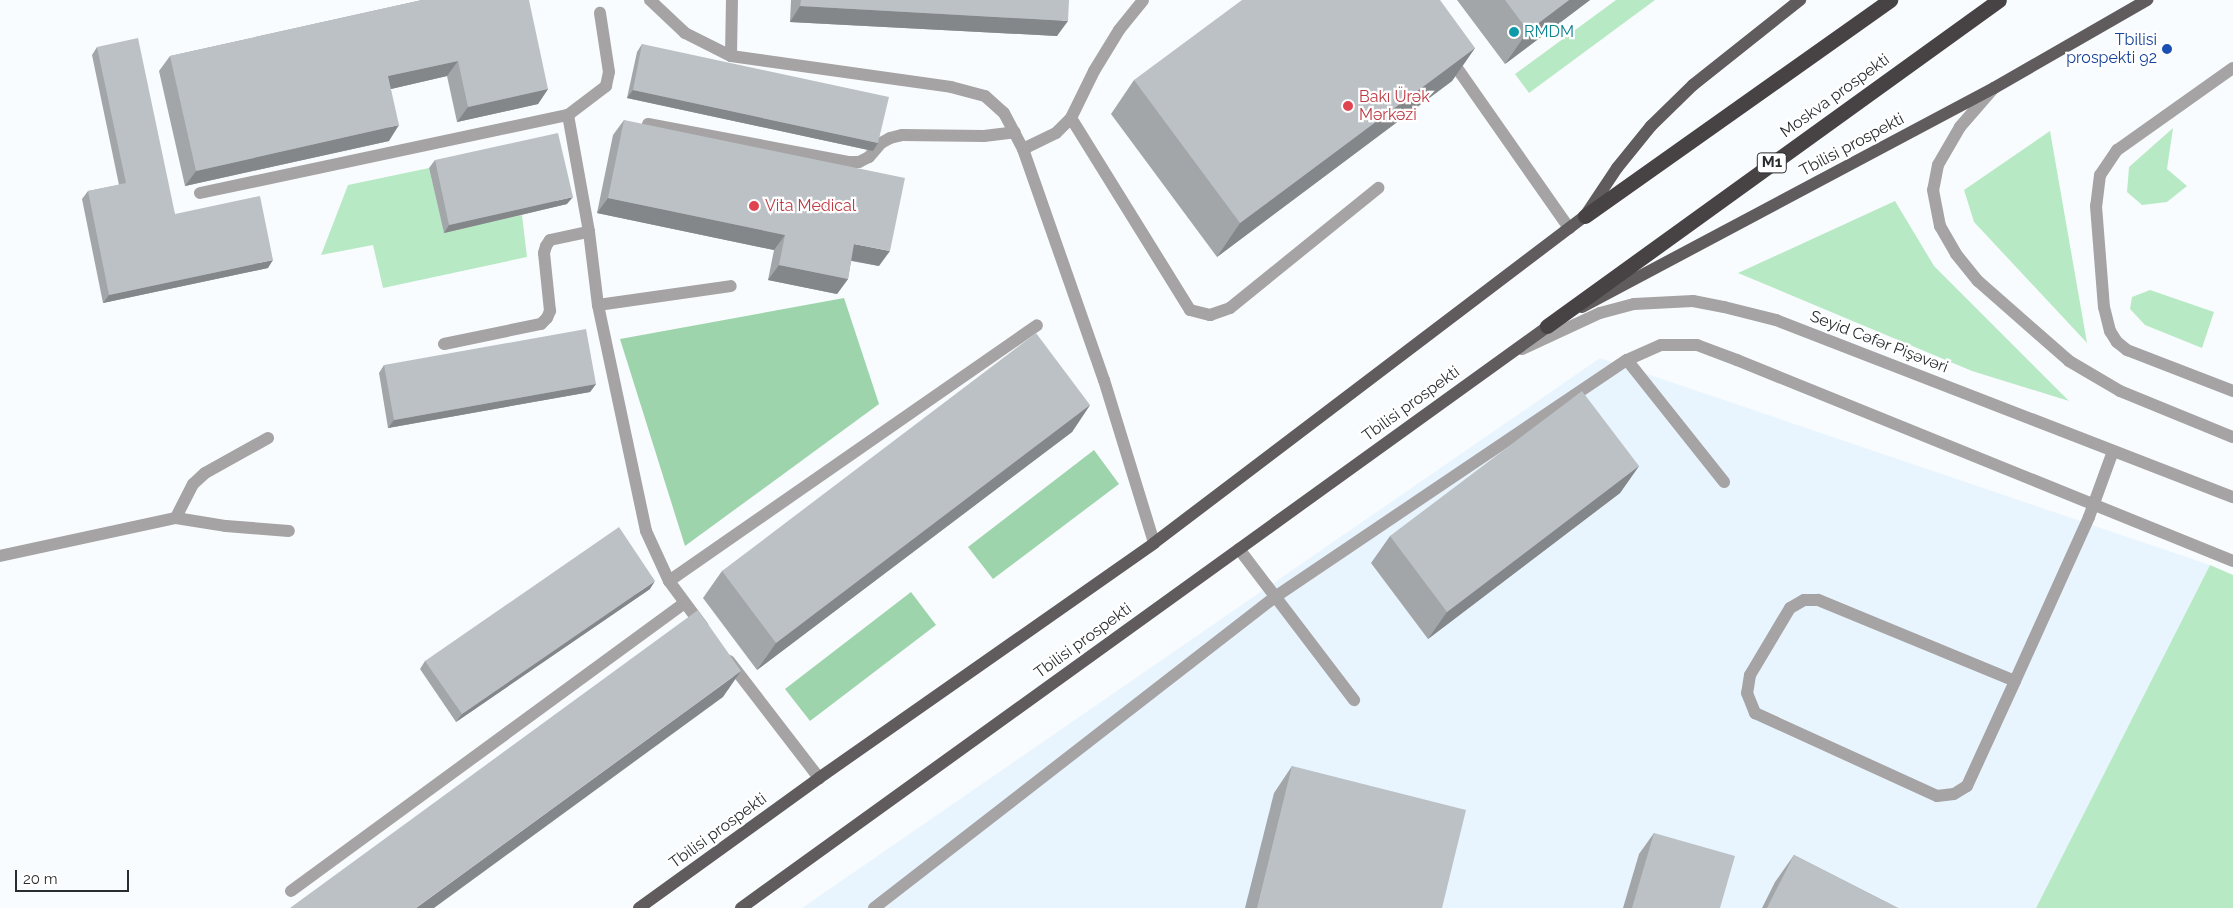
<!DOCTYPE html>
<meta charset="utf-8">
<style>
body{margin:0}
#map{position:relative;width:2233px;height:908px;overflow:hidden;background:#f9fcfe;font-family:Raleway,sans-serif}
div>[style]{position:absolute}
.built>*{inset:0;background:#e9f5fe}
.green>*{inset:0;background:#b7eac4}
.forest>*{inset:0;background:#9dd4ac}
.minor>*{height:12px;margin:-6px;padding:0 6px;transform-origin:6px;border-radius:6px;background:#a5a3a3}
.major>*{height:12px;margin:-6px;padding:0 6px;transform-origin:6px;border-radius:6px;background:#605b5c}
.highway>*{height:15px;margin:-7.5px;padding:0 7.5px;transform-origin:7.5px;border-radius:7.5px;background:#474243}
.wall>*{inset:0;background:#a2a6a9}
.shaded-wall>*{inset:0;background:#84878a}
.building>*{inset:0;background:#bcc1c5}
.dots>*{width:14px;height:14px;translate:-50% -50%;box-sizing:border-box;border:2px solid #fff;border-radius:50%}
span{translate:-50% -50%;white-space:nowrap;text-align:center;line-height:1.15;-webkit-text-stroke:4.5px #fff;paint-order:stroke}
.shield-label span{padding:1px 4px;background:#fff;border:1px solid;border-radius:4px;-webkit-text-stroke-width:0}
.shield-label{font-size:15px;color:#2a2c2d;font-weight:700}
.culture-label{font-size:16px;color:#0d838f}
.left{translate:0 -50%;text-align:left}
.transit-label{font-size:16px;color:#164399}
.right{translate:-100% -50%;text-align:right}
.street-label{font-size:16px;color:#2a2c2d}
.health-label{font-size:16px;color:#be3a42}
.scale{position:absolute;left:15px;top:870px;width:114px;height:22px;box-sizing:border-box;border:2px solid #2a2c2d;border-top:0;padding-left:6px;font-size:15px;line-height:18px;white-space:nowrap;color:#2a2c2d;-webkit-text-stroke:4px #fff;paint-order:stroke}
</style>
<div id="map">
<div class="built">
<i style="clip-path:polygon(1600px 358px,2210px 565px,2036px 908px,802px 908px)"></i>
</div>
<div class="green">
<i style="clip-path:polygon(1616px 0,1655px 0,1529px 93px,1515px 74px)"></i>
<i style="clip-path:polygon(2173px 128px,2167px 169px,2187px 186px,2167px 202px,2142px 205px,2127px 192px,2129px 167px)"></i>
<i style="clip-path:polygon(2050px 131px,2087px 343px,1974px 222px,1964px 190px)"></i>
<i style="clip-path:polygon(429px 168px,444px 232px,522px 215px,527px 257px,383px 288px,373px 245px,321px 255px,348px 185px)"></i>
<i style="clip-path:polygon(1895px 201px,1934px 266px,2069px 401px,1972px 371px,1738px 273px)"></i>
<i style="clip-path:polygon(2150px 290px,2214px 312px,2202px 348px,2145px 325px,2130px 309px,2132px 297px)"></i>
<i style="clip-path:polygon(2210px 565px,2233px 575px,2233px 908px,2036px 908px)"></i>
</div>
<div class="forest">
<i style="clip-path:polygon(844px 298px,879px 404px,685px 546px,620px 339px)"></i>
<i style="clip-path:polygon(1094px 450px,1119px 484px,993px 579px,968px 547px)"></i>
<i style="clip-path:polygon(911px 592px,936px 625px,810px 721px,785px 689px)"></i>
</div>
<div class="minor">
<i style="left:650px;top:0;width:48px;rotate:43.3deg"></i>
<i style="left:685px;top:33px;width:51px;rotate:26.6deg"></i>
<i style="left:731px;top:56px;width:222px;rotate:8deg"></i>
<i style="left:951px;top:87px;width:35px;rotate:15deg"></i>
<i style="left:985px;top:96px;width:25px;rotate:42deg"></i>
<i style="left:1004px;top:113px;width:41px;rotate:62.2deg"></i>
<i style="left:1023px;top:149px;width:245px;rotate:70.7deg"></i>
<i style="left:1104px;top:380px;width:170px;rotate:72.9deg"></i>
<i style="left:731px;top:56px;width:56px;rotate:-89deg"></i>
<i style="left:1450px;top:58px;width:208px;rotate:55deg"></i>
<i style="left:2233px;top:68px;width:142px;rotate:144.7deg"></i>
<i style="left:2117px;top:150px;width:30px;rotate:124deg"></i>
<i style="left:2100px;top:175px;width:31px;rotate:97deg"></i>
<i style="left:2096px;top:206px;width:101px;rotate:85.5deg"></i>
<i style="left:2104px;top:307px;width:25px;rotate:76deg"></i>
<i style="left:2110px;top:331px;width:13px;rotate:58deg"></i>
<i style="left:2117px;top:342px;width:13px;rotate:39deg"></i>
<i style="left:2127px;top:350px;width:114px;rotate:21.1deg"></i>
<i style="left:1992px;top:90px;width:49px;rotate:130.9deg"></i>
<i style="left:1960px;top:127px;width:44px;rotate:120.1deg"></i>
<i style="left:1938px;top:165px;width:25px;rotate:101deg"></i>
<i style="left:1933px;top:190px;width:37px;rotate:79deg"></i>
<i style="left:1940px;top:226px;width:32px;rotate:60deg"></i>
<i style="left:1956px;top:254px;width:35px;rotate:51deg"></i>
<i style="left:1978px;top:281px;width:121px;rotate:41.3deg"></i>
<i style="left:2069px;top:361px;width:59px;rotate:30.5deg"></i>
<i style="left:2120px;top:391px;width:122px;rotate:22.2deg"></i>
<i style="left:568px;top:115px;width:48px;rotate:-37.3deg"></i>
<i style="left:606px;top:86px;width:14px;rotate:-78deg"></i>
<i style="left:609px;top:72px;width:60px;rotate:-98.7deg"></i>
<i style="left:1071px;top:118px;width:226px;rotate:58.2deg"></i>
<i style="left:1190px;top:310px;width:21px;rotate:14deg"></i>
<i style="left:1210px;top:315px;width:21px;rotate:-19deg"></i>
<i style="left:1230px;top:308px;width:191px;rotate:-39deg"></i>
<i style="left:648px;top:124px;width:205px;rotate:10.7deg"></i>
<i style="left:849px;top:162px;width:10px"></i>
<i style="left:859px;top:162px;width:11px;rotate:-27deg"></i>
<i style="left:869px;top:157px;width:18px;rotate:-49deg"></i>
<i style="left:881px;top:143px;width:10px;rotate:-29deg"></i>
<i style="left:890px;top:138px;width:12px;rotate:-14deg"></i>
<i style="left:902px;top:135px;width:82px;rotate:0.7deg"></i>
<i style="left:984px;top:136px;width:31px;rotate:-7deg"></i>
<i style="left:1023px;top:149px;width:37px;rotate:-26deg"></i>
<i style="left:1056px;top:133px;width:21px;rotate:-45deg"></i>
<i style="left:1071px;top:118px;width:52px;rotate:-63.9deg"></i>
<i style="left:1094px;top:71px;width:48px;rotate:-58.6deg"></i>
<i style="left:1119px;top:30px;width:38px;rotate:-51deg"></i>
<i style="left:200px;top:193px;width:376px;rotate:-12deg"></i>
<i style="left:568px;top:115px;width:119px;rotate:79.8deg"></i>
<i style="left:589px;top:232px;width:74px;rotate:83deg"></i>
<i style="left:598px;top:305px;width:231px;rotate:78deg"></i>
<i style="left:646px;top:531px;width:55px;rotate:65.3deg"></i>
<i style="left:669px;top:581px;width:57px;rotate:53.5deg"></i>
<i style="left:598px;top:305px;width:134px;rotate:-8.1deg"></i>
<i style="left:444px;top:344px;width:99px;rotate:-11.7deg"></i>
<i style="left:541px;top:324px;width:8px;rotate:-45deg"></i>
<i style="left:547px;top:318px;width:8px;rotate:-67deg"></i>
<i style="left:550px;top:311px;width:58px;rotate:-95.9deg"></i>
<i style="left:544px;top:253px;width:7px;rotate:-74deg"></i>
<i style="left:546px;top:246px;width:7px;rotate:-56deg"></i>
<i style="left:550px;top:240px;width:40px;rotate:-12deg"></i>
<i style="left:1522px;top:349px;width:86px;rotate:-24.8deg"></i>
<i style="left:1600px;top:313px;width:35px;rotate:-15deg"></i>
<i style="left:1634px;top:304px;width:59px;rotate:-2.9deg"></i>
<i style="left:1693px;top:301px;width:32px;rotate:11deg"></i>
<i style="left:1724px;top:307px;width:54px;rotate:14deg"></i>
<i style="left:1776px;top:320px;width:490px;rotate:21.2deg"></i>
<i style="left:1627px;top:360px;width:156px;rotate:51.5deg"></i>
<i style="left:268px;top:438px;width:72px;rotate:150.9deg"></i>
<i style="left:205px;top:473px;width:16px;rotate:137deg"></i>
<i style="left:193px;top:484px;width:38px;rotate:117deg"></i>
<i style="left:176px;top:518px;width:51px;rotate:9.1deg"></i>
<i style="left:226px;top:526px;width:63px;rotate:4.5deg"></i>
<i style="left:1239px;top:549px;width:190px;rotate:52.7deg"></i>
<i style="left:0;top:556px;width:180px;rotate:-12.2deg"></i>
<i style="left:669px;top:581px;width:448px;rotate:-34.8deg"></i>
<i style="left:729px;top:661px;width:148px;rotate:52.4deg"></i>
<i style="left:2015px;top:681px;width:213px;rotate:-157.6deg"></i>
<i style="left:1818px;top:600px;width:14px;rotate:180deg"></i>
<i style="left:1804px;top:600px;width:16px;rotate:150deg"></i>
<i style="left:1790px;top:608px;width:78px;rotate:120.8deg"></i>
<i style="left:1750px;top:675px;width:18px;rotate:99deg"></i>
<i style="left:1747px;top:693px;width:22px;rotate:68deg"></i>
<i style="left:1755px;top:713px;width:200px;rotate:24.5deg"></i>
<i style="left:1937px;top:796px;width:17px;rotate:-7deg"></i>
<i style="left:1954px;top:794px;width:15px;rotate:-32deg"></i>
<i style="left:1967px;top:786px;width:115px;rotate:-65.4deg"></i>
<i style="left:2015px;top:681px;width:180px;rotate:-65.7deg"></i>
<i style="left:2089px;top:517px;width:70px;rotate:-70deg"></i>
<i style="left:291px;top:891px;width:487px;rotate:-36.2deg"></i>
<i style="left:874px;top:908px;width:507px;rotate:-37.8deg"></i>
<i style="left:1275px;top:597px;width:424px;rotate:-34deg"></i>
<i style="left:1627px;top:360px;width:37px;rotate:-24deg"></i>
<i style="left:1661px;top:345px;width:36px"></i>
<i style="left:1697px;top:345px;width:43px;rotate:20.6deg"></i>
<i style="left:1737px;top:360px;width:535px;rotate:22.06deg"></i>
</div>
<div class="major">
<i style="left:1582px;top:307px;width:467px;rotate:-28deg"></i>
<i style="left:1994px;top:88px;width:177px;rotate:-29.9deg"></i>
<i style="left:639px;top:908px;width:222px;rotate:-35.8deg"></i>
<i style="left:819px;top:778px;width:409px;rotate:-35deg"></i>
<i style="left:1154px;top:543px;width:541px;rotate:-37.19deg"></i>
<i style="left:1585px;top:216px;width:58px;rotate:-56.3deg"></i>
<i style="left:1617px;top:168px;width:54px;rotate:-51deg"></i>
<i style="left:1651px;top:126px;width:59px;rotate:-44.3deg"></i>
<i style="left:1693px;top:85px;width:137px;rotate:-38.5deg"></i>
<i style="left:741px;top:908px;width:1002px;rotate:-35.78deg"></i>
</div>
<div class="highway">
<i style="left:1585px;top:216px;width:374px;rotate:-35.3deg"></i>
<i style="left:1547px;top:326px;width:557px;rotate:-35.8deg"></i>
</div>
<div class="wall">
<i style="clip-path:polygon(422px 0,548px 89px,538px 104px,457px 122px,447px 76px,391px 89px,389px 141px,185px 186px,159px 71px,170px 56px)"></i>
<i style="clip-path:polygon(791px 0,1069px 0,1057px 36px,790px 22px)"></i>
<i style="clip-path:polygon(1457px 0,1590px 0,1505px 64px)"></i>
<i style="clip-path:polygon(642px 44px,878px 143px,873px 151px,627px 98px,637px 52px)"></i>
<i style="clip-path:polygon(97px 47px,175px 214px,268px 268px,103px 303px,82px 199px,88px 191px,119px 185px,92px 55px)"></i>
<i style="clip-path:polygon(1475px 48px,1452px 81px,1217px 257px,1111px 114px,1134px 80px)"></i>
<i style="clip-path:polygon(624px 120px,879px 266px,851px 261px,848px 279px,837px 294px,768px 280px,774px 250px,597px 213px,613px 135px)"></i>
<i style="clip-path:polygon(435px 160px,567px 204px,444px 233px,429px 168px)"></i>
<i style="clip-path:polygon(384px 365px,596px 384px,590px 392px,388px 428px,379px 373px)"></i>
<i style="clip-path:polygon(1090px 405px,1072px 432px,757px 670px,703px 598px,722px 571px)"></i>
<i style="clip-path:polygon(1639px 466px,1620px 493px,1428px 639px,1371px 563px,1390px 536px)"></i>
<i style="clip-path:polygon(650px 589px,456px 722px,420px 669px,425px 661px)"></i>
<i style="clip-path:polygon(1292px 766px,1442px 908px,1245px 908px,1274px 793px)"></i>
<i style="clip-path:polygon(1654px 833px,1720px 908px,1623px 908px,1639px 854px)"></i>
<i style="clip-path:polygon(1794px 855px,1898px 908px,1762px 908px,1775px 882px)"></i>
</div>
<div class="shaded-wall">
<i style="clip-path:polygon(1569px 0,1590px 0,1505px 64px,1528px 31px)"></i>
<i style="clip-path:polygon(800px 6px,1068px 21px,1057px 36px,790px 22px)"></i>
<i style="clip-path:polygon(1475px 48px,1452px 81px,1217px 257px,1240px 223px)"></i>
<i style="clip-path:polygon(458px 61px,447px 76px,378px 92px,388px 76px)"></i>
<i style="clip-path:polygon(548px 89px,538px 104px,457px 122px,468px 107px)"></i>
<i style="clip-path:polygon(633px 90px,878px 143px,873px 151px,627px 98px)"></i>
<i style="clip-path:polygon(399px 125px,389px 141px,185px 186px,196px 171px)"></i>
<i style="clip-path:polygon(573px 197px,567px 204px,444px 233px,449px 225px)"></i>
<i style="clip-path:polygon(608px 198px,785px 235px,774px 250px,597px 213px)"></i>
<i style="clip-path:polygon(854px 244px,890px 251px,879px 266px,844px 259px)"></i>
<i style="clip-path:polygon(273px 260px,268px 268px,103px 303px,109px 295px)"></i>
<i style="clip-path:polygon(779px 265px,848px 279px,837px 294px,768px 280px)"></i>
<i style="clip-path:polygon(596px 384px,590px 392px,388px 428px,394px 420px)"></i>
<i style="clip-path:polygon(1090px 405px,1072px 432px,757px 670px,776px 643px)"></i>
<i style="clip-path:polygon(1639px 466px,1620px 493px,1428px 639px,1447px 612px)"></i>
<i style="clip-path:polygon(655px 581px,650px 589px,456px 722px,462px 714px)"></i>
<i style="clip-path:polygon(741px 671px,723px 697px,434px 908px,416px 908px)"></i>
</div>
<div class="building">
<i style="clip-path:polygon(422px 0,529px 0,548px 89px,468px 107px,458px 61px,388px 76px,399px 125px,196px 171px,170px 56px)"></i>
<i style="clip-path:polygon(801px 0,1069px 0,1068px 21px,800px 6px)"></i>
<i style="clip-path:polygon(1242px 0,1440px 0,1475px 48px,1240px 223px,1134px 80px)"></i>
<i style="clip-path:polygon(1505px 0,1569px 0,1528px 31px)"></i>
<i style="clip-path:polygon(138px 38px,175px 214px,260px 196px,273px 260px,109px 295px,88px 191px,126px 183px,97px 47px)"></i>
<i style="clip-path:polygon(642px 44px,889px 97px,878px 143px,633px 90px)"></i>
<i style="clip-path:polygon(624px 120px,905px 178px,890px 251px,854px 244px,848px 279px,779px 265px,785px 235px,608px 198px)"></i>
<i style="clip-path:polygon(558px 133px,573px 197px,449px 225px,435px 160px)"></i>
<i style="clip-path:polygon(586px 329px,596px 384px,394px 420px,384px 365px)"></i>
<i style="clip-path:polygon(1036px 333px,1090px 405px,776px 643px,722px 571px)"></i>
<i style="clip-path:polygon(1582px 391px,1639px 466px,1447px 612px,1390px 536px)"></i>
<i style="clip-path:polygon(619px 527px,655px 581px,462px 714px,425px 661px)"></i>
<i style="clip-path:polygon(698px 610px,741px 671px,416px 908px,290px 908px)"></i>
<i style="clip-path:polygon(1292px 766px,1466px 810px,1442px 908px,1257px 908px)"></i>
<i style="clip-path:polygon(1654px 833px,1735px 856px,1720px 908px,1632px 908px)"></i>
<i style="clip-path:polygon(1794px 855px,1898px 908px,1767px 908px)"></i>
</div>
<div class="dots">
<i style="left:1514px;top:32px;background:#0f9aa8"></i>
<i style="left:2167px;top:49px;background:#1a4fb4"></i>
<i style="left:1348px;top:106px;background:#e0444e"></i>
<i style="left:754px;top:206px;background:#e0444e"></i>
</div>
<div class="shield-label">
<span style="left:1772px;top:163px">M1</span>
</div>
<div class="culture-label">
<span class="left" style="left:1524px;top:32px">RMDM</span>
</div>
<div class="transit-label">
<span class="right" style="left:2157px;top:49px">Tbilisi<br>prospekti 92</span>
</div>
<div class="street-label">
<span style="left:1835px;top:96px;rotate:-36deg">Moskva prospekti</span>
<span style="left:1852px;top:145px;rotate:-28deg">Tbilisi prospekti</span>
<span style="left:1879px;top:342px;rotate:21deg">Seyid Cəfər Pişəvəri</span>
<span style="left:1411px;top:404px;rotate:-36deg">Tbilisi prospekti</span>
<span style="left:1083px;top:641px;rotate:-36deg">Tbilisi prospekti</span>
<span style="left:718px;top:831px;rotate:-36deg">Tbilisi prospekti</span>
</div>
<div class="health-label">
<span class="left" style="left:1359px;top:106px">Bakı Ürək<br>Mərkəzi</span>
<span class="left" style="left:765px;top:206px">Vita Medical</span>
</div>
<div class="scale">20 m</div>
</div>
